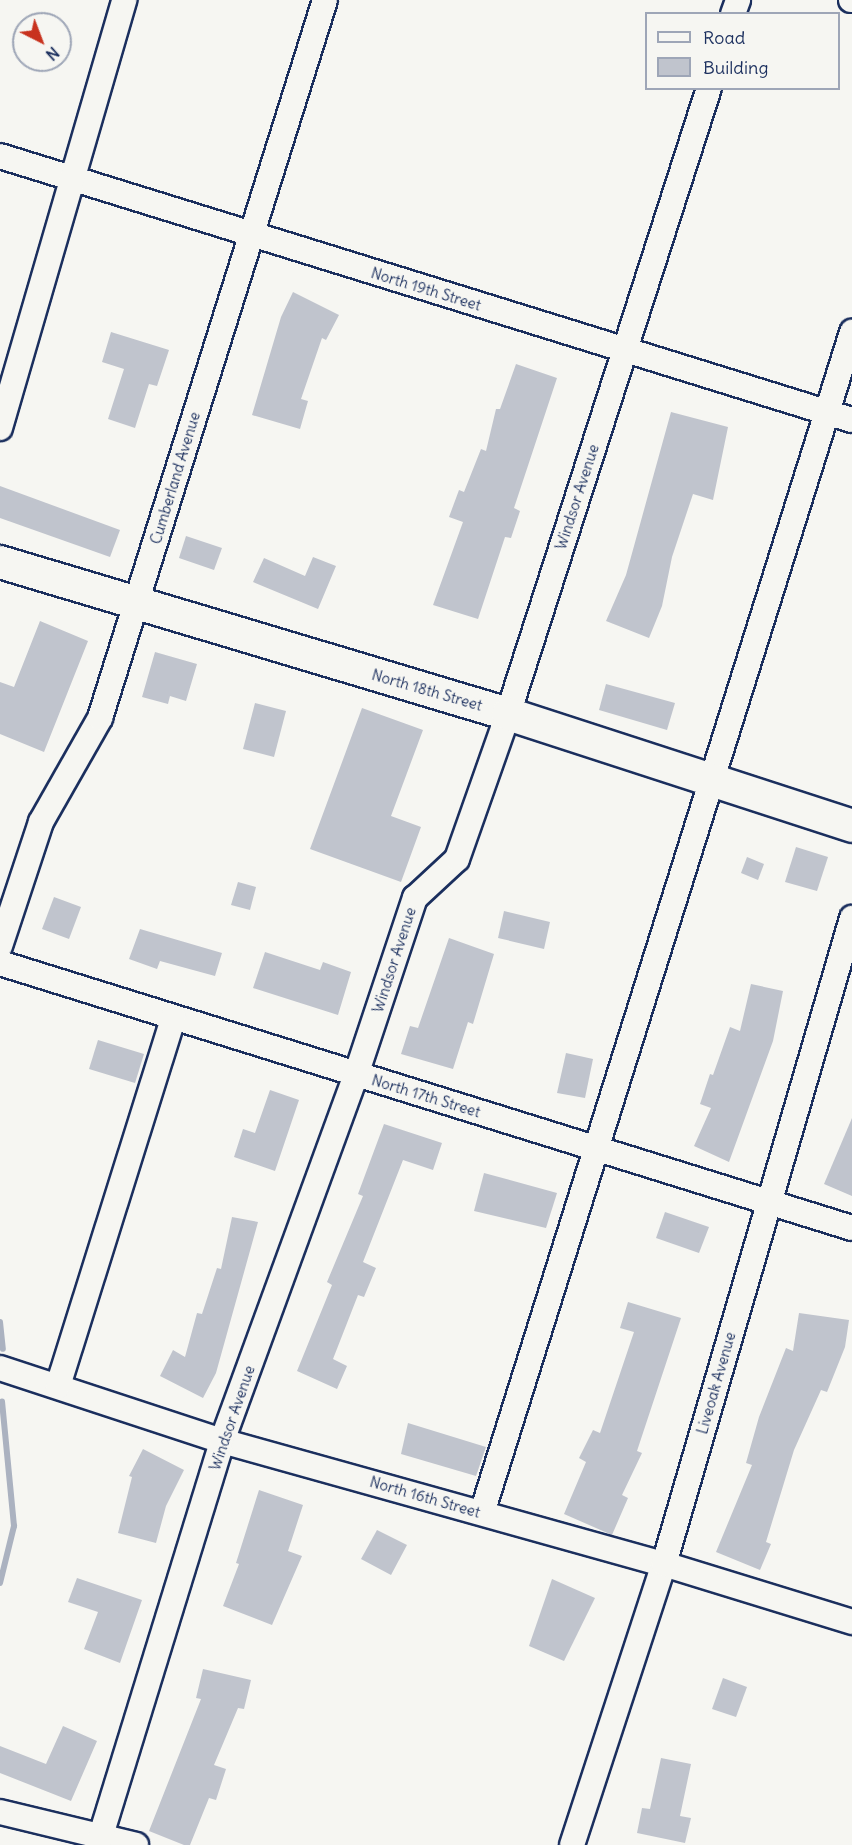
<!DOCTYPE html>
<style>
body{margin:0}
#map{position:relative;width:852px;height:1845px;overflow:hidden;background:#f6f6f2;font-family:Delius,sans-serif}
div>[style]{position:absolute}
.stream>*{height:6px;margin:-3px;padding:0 3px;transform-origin:3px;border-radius:3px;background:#abb2c0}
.building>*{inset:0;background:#c0c4cd}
.roads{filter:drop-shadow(2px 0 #1b2f5e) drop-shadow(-2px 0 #1b2f5e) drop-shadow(0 2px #1b2f5e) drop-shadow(0 -2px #1b2f5e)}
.minor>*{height:24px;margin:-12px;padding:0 12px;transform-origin:12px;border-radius:12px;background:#f6f6f2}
.major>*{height:32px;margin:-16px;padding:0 16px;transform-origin:16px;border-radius:16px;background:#f6f6f2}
span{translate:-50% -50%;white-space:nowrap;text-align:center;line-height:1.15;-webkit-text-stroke:5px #f6f6f2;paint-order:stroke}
.street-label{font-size:15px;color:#1b2f5e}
.legend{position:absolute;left:645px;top:12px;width:195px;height:78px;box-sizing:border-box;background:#f6f6f2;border:2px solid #9ea6b7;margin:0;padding:8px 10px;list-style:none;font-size:18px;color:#1b2f5e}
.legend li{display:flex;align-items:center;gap:12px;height:30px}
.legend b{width:30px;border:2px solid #9ea6b7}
.north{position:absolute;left:12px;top:12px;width:60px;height:60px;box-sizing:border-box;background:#f6f6f2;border:2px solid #9ea6b7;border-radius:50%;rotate:138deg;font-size:16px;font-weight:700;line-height:24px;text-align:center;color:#1b2f5e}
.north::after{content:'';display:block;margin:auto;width:21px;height:27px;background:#c8321e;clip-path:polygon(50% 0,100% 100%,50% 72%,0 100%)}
</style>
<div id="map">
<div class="stream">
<i style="left:0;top:1322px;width:27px;rotate:84deg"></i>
<i style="left:0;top:1583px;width:59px;rotate:-76.2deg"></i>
<i style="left:14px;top:1526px;width:125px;rotate:-95.5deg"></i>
</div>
<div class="building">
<i style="clip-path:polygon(293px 292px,339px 315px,326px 340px,322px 338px,301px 399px,308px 401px,300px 429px,252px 415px,281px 317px)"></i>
<i style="clip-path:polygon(111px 332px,169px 350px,157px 386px,149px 384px,135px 428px,108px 419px,124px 369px,102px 362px)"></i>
<i style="clip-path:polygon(516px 364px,557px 378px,514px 508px,520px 511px,511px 538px,505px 537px,478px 619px,433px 605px,463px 522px,449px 517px,459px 490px,464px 492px,481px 449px,486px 451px,496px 409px,500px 409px)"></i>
<i style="clip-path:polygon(671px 412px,728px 427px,713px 500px,693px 494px,672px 557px,662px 606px,649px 638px,606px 621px,626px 575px)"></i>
<i style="clip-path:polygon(0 486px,120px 530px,110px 557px,0 518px)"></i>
<i style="clip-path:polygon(186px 536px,222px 548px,214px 570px,179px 558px)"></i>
<i style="clip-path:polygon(313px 557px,336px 566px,318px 609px,253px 582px,264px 558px,305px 576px)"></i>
<i style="clip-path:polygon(40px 621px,88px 641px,44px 752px,0 734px,0 682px,14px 687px)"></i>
<i style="clip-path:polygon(155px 652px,197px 664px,186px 701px,170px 696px,168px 704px,142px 697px)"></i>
<i style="clip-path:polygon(606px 684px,675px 703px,667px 730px,599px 710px)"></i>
<i style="clip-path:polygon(255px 703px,286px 711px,274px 757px,243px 749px)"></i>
<i style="clip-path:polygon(362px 708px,423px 730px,391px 816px,421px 827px,401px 882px,310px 849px)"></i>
<i style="clip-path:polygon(796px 847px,828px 857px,817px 891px,785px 882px)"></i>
<i style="clip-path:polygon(747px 857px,764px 864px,758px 880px,741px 873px)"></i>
<i style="clip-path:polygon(238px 882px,256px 887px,250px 910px,231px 905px)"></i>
<i style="clip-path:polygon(54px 897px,81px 907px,69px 939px,42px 929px)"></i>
<i style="clip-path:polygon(504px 911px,550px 922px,544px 949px,498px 938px)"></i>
<i style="clip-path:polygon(140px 929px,222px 953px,215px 976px,160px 961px,157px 969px,129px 959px)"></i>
<i style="clip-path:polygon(449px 938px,494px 954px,473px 1024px,468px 1022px,453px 1069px,401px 1054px,410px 1026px,418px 1028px)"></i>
<i style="clip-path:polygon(265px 952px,320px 970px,323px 962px,351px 972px,338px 1015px,253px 988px)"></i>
<i style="clip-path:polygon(751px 984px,783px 991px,773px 1041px,729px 1162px,694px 1146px,711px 1108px,700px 1104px,710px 1074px,713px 1075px,730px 1027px,740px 1031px)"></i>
<i style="clip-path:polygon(98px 1040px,144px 1054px,135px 1083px,89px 1069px)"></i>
<i style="clip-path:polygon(566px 1053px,593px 1059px,585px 1098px,557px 1093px)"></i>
<i style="clip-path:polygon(270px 1090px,299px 1100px,275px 1171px,234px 1157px,243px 1129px,255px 1133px)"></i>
<i style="clip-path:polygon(852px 1118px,852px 1196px,824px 1184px)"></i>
<i style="clip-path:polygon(384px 1124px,442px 1143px,433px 1170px,403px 1160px,363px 1262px,376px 1268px,364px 1297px,358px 1295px,333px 1359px,347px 1366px,337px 1389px,297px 1371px,332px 1285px,327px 1282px,363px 1196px,358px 1194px)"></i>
<i style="clip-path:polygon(484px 1173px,557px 1193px,546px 1228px,474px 1211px)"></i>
<i style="clip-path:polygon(665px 1212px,709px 1227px,699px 1253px,656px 1238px)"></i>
<i style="clip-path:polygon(232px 1217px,258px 1222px,216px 1373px,203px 1398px,160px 1376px,173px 1350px,185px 1357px,197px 1313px,202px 1314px,217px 1268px,221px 1269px)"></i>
<i style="clip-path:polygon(628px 1302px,681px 1318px,637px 1451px,642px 1453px,622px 1495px,628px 1498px,612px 1535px,564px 1514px,586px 1462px,579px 1458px,593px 1430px,600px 1433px,634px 1332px,620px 1328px)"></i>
<i style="clip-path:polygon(799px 1313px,849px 1320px,845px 1347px,827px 1392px,821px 1390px,794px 1450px,766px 1542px,771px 1544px,760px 1570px,716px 1552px,752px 1465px,746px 1463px,759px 1417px,786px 1348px,793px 1351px)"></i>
<i style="clip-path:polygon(408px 1423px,486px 1447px,476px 1476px,401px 1454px)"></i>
<i style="clip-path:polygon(143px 1449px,184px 1470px,166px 1506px,156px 1543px,118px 1533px,132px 1477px,129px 1476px)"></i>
<i style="clip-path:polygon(259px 1490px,303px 1505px,288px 1551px,302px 1556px,272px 1625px,223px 1606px,239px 1564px,236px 1563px)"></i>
<i style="clip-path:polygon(377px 1530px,407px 1545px,391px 1575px,361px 1559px)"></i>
<i style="clip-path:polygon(77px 1578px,142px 1600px,120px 1663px,84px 1649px,98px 1612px,68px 1602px)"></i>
<i style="clip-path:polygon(552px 1579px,595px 1598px,564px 1661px,529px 1646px)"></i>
<i style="clip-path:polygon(203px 1669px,251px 1680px,244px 1709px,238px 1708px,214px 1765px,226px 1769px,216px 1800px,209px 1798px,190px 1845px,184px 1845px,149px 1831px,201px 1699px,196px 1698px)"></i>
<i style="clip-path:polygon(723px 1678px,747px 1687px,736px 1717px,712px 1709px)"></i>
<i style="clip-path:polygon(63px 1726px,97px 1741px,71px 1801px,0 1773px,0 1746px,46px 1764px)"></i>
<i style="clip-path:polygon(661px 1758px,691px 1764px,680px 1816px,691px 1818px,685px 1843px,637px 1833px,642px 1808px,650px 1809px)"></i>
</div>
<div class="roads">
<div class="minor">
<i style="left:851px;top:0;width:1px"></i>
<i style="left:733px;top:14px;width:15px;rotate:-70deg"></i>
<i style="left:0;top:156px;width:892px;rotate:17.22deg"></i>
<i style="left:0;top:428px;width:446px;rotate:-73.8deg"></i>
<i style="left:0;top:946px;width:131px;rotate:-71.7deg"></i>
<i style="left:41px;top:822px;width:120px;rotate:-60.4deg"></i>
<i style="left:100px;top:718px;width:752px;rotate:-72.6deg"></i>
<i style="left:0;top:963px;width:892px;rotate:17.28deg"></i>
<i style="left:0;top:1368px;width:234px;rotate:18.2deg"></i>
<i style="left:222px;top:1441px;width:459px;rotate:15.6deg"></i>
<i style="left:664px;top:1564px;width:197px;rotate:17.1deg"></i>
<i style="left:58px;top:1386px;width:386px;rotate:-72.6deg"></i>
<i style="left:482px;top:1513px;width:1238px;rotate:-72.6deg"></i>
<i style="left:0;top:1812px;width:140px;rotate:13.6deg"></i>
<i style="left:98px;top:1845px;width:423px;rotate:-72.9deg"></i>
<i style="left:222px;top:1441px;width:390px;rotate:-69.9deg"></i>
<i style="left:356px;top:1075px;width:187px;rotate:-71.6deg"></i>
<i style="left:415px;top:898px;width:57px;rotate:-42.9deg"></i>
<i style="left:457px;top:859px;width:154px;rotate:-70.6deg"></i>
<i style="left:508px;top:714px;width:657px;rotate:-72.2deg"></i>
<i style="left:572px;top:1845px;width:296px;rotate:-71.9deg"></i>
<i style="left:664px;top:1564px;width:673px;rotate:-73.77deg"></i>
</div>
<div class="major">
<i style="left:0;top:562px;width:530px;rotate:16.66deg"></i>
<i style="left:508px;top:714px;width:362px;rotate:18deg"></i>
</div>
</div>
<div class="street-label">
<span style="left:426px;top:289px;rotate:17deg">North 19th Street</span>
<span style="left:175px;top:478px;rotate:-73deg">Cumberland Avenue</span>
<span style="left:577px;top:497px;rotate:-72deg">Windsor Avenue</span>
<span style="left:427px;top:690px;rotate:16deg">North 18th Street</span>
<span style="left:394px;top:960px;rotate:-72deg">Windsor Avenue</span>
<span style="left:426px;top:1096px;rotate:17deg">North 17th Street</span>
<span style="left:716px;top:1383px;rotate:-74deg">Liveoak Avenue</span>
<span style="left:232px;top:1418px;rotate:-71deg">Windsor Avenue</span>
<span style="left:425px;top:1497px;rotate:16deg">North 16th Street</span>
</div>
<ul class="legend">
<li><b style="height:8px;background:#f6f6f2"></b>Road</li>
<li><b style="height:16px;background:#c0c4cd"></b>Building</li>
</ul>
<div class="north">N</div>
</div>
